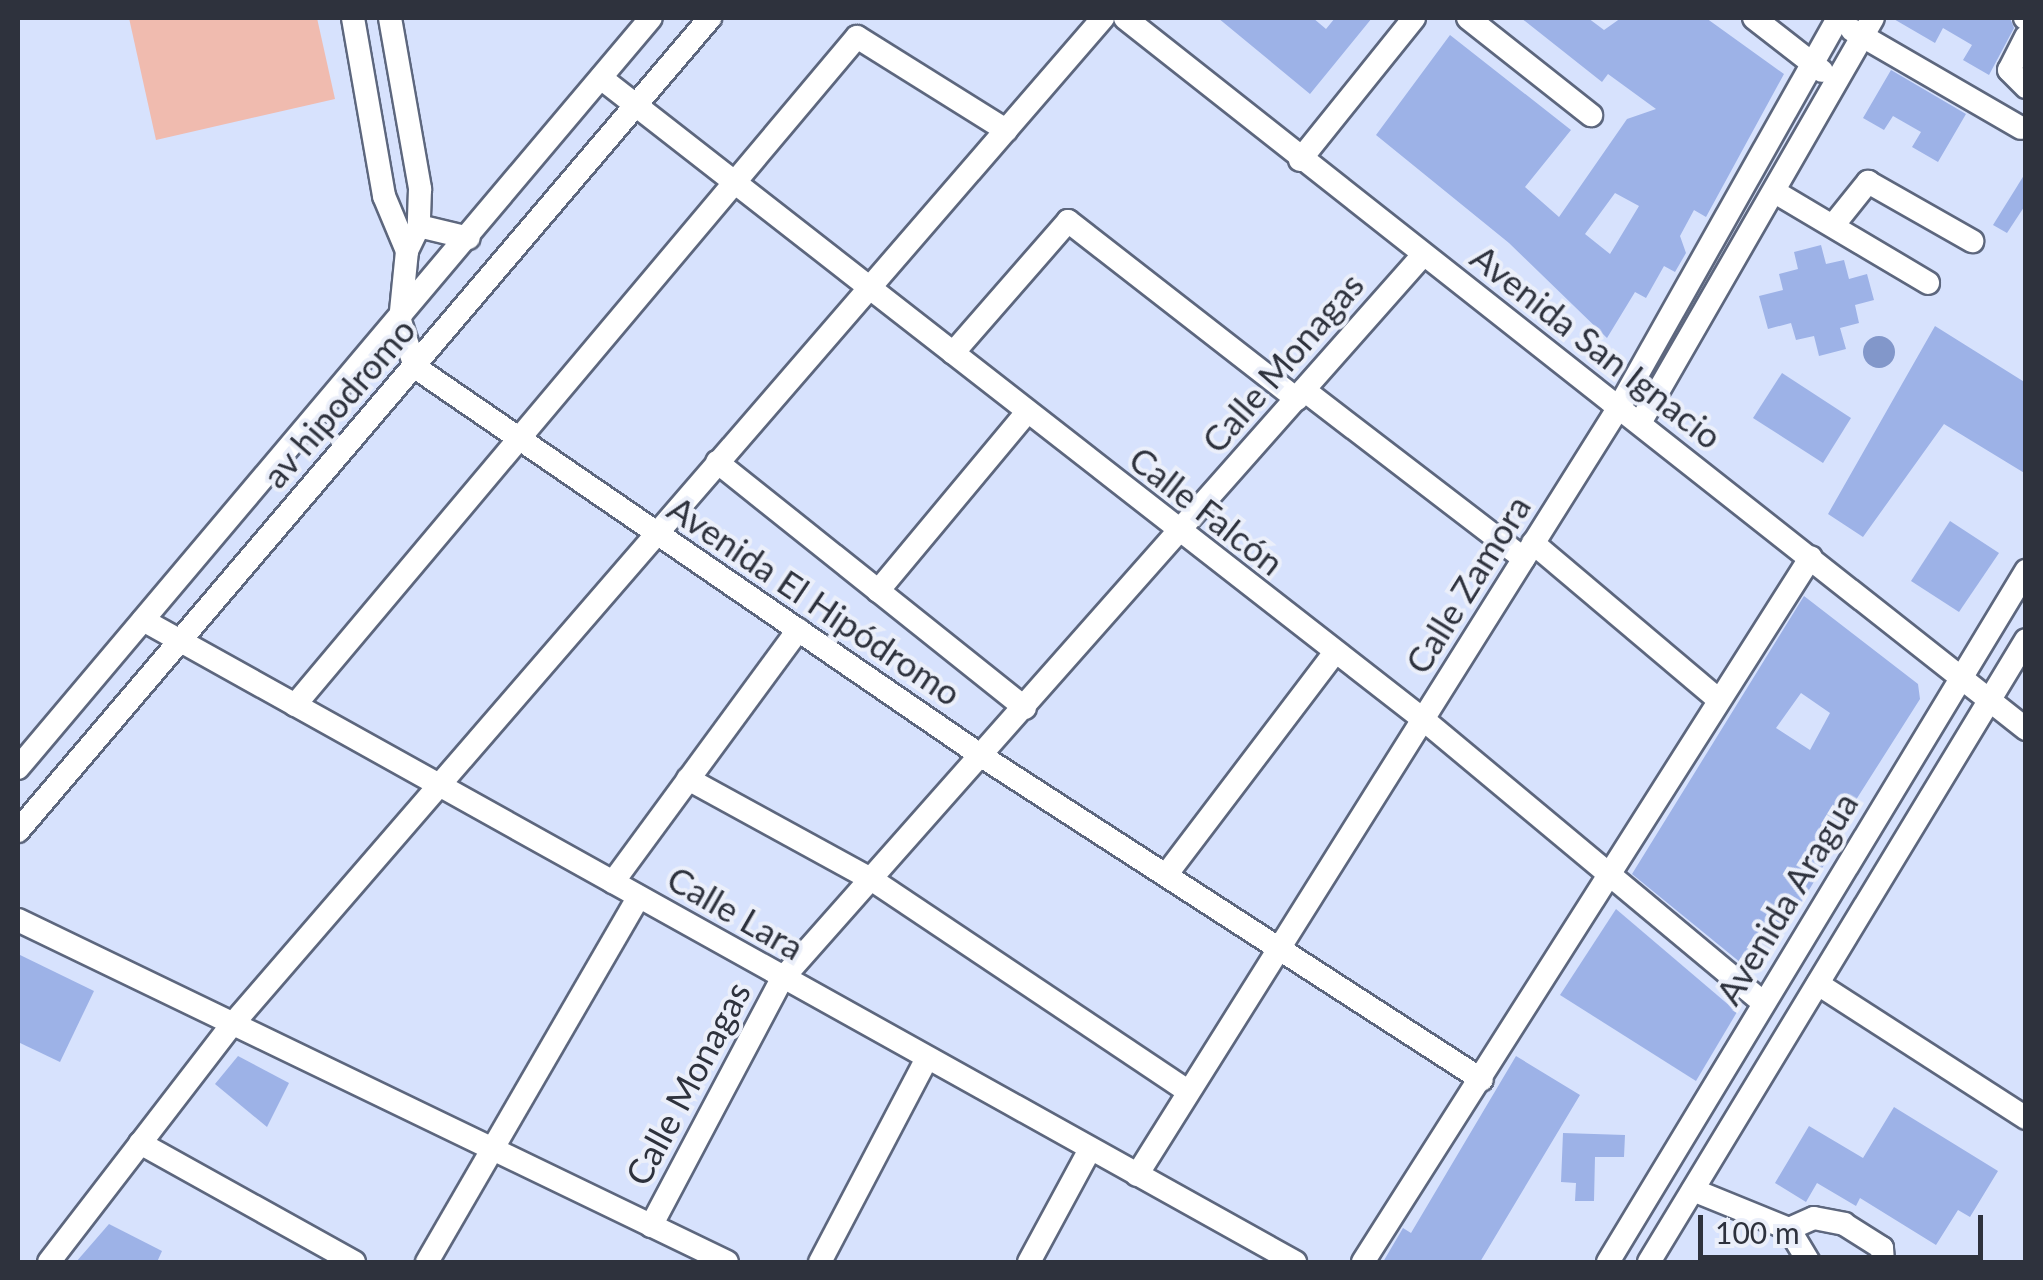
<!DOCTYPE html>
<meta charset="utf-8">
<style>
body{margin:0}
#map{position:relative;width:2043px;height:1280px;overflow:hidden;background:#d7e2fd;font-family:Lato,sans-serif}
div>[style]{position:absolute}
.green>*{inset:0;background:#f0bbaf}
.water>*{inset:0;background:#8297ca}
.round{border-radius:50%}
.building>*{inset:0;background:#9db2e7}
.roads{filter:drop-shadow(2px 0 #5d677e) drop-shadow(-2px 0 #5d677e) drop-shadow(0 2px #5d677e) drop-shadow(0 -2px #5d677e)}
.minor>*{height:22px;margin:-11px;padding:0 11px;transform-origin:11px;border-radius:11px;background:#fff}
span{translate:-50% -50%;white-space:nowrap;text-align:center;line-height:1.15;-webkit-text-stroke:8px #ebeffa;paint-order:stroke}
.street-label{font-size:35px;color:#2e323d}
.frame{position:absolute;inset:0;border:20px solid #2e323d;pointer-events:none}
.scale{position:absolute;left:1698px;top:1215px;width:285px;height:45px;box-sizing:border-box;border:5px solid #2e323d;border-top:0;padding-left:12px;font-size:30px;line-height:35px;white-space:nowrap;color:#2e323d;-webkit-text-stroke:8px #ebeffa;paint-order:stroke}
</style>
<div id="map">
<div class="green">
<i style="clip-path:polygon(129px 18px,317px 18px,335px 99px,156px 140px)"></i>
</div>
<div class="water">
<i class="round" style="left:1863px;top:336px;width:32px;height:32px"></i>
</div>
<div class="building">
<i style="clip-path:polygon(1218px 18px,1313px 18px,1326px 29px,1335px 18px,1372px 18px,1310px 94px)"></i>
<i style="clip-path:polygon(evenodd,1521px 18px,1588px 18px,1604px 30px,1621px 18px,1706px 18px,1784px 74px,1706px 217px,1694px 210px,1680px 236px,1686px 253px,1675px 272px,1664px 266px,1646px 298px,1635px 292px,1607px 338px,1509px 243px,1376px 135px,1450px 35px,1571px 130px,1525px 187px,1559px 217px,1627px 119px,1656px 109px,1608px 74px,1602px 82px,1521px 18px,1615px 193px,1639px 206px,1610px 254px,1585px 234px,1615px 193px)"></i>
<i style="clip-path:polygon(1892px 18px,2010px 18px,2014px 28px,1989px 75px,1963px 60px,1972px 45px,1943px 28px,1935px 43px)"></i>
<i style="clip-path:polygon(1891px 70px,1966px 114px,1938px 162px,1912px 147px,1921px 132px,1893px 116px,1884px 130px,1863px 118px)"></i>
<i style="clip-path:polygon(2026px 172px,2026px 204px,2007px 233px,1993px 225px)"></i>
<i style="clip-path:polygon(1821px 245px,1826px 264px,1844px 260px,1849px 279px,1867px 274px,1874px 300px,1855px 305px,1859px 323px,1840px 328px,1846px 349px,1819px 356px,1814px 336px,1796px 340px,1791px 323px,1768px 329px,1759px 296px,1783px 290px,1779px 274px,1798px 269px,1794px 252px)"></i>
<i style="clip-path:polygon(1935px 326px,2026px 383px,2026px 474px,1944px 424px,1863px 537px,1828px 514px)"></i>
<i style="clip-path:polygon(1782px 373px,1851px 418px,1823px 463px,1753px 418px)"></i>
<i style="clip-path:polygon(1950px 521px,1999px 553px,1959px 612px,1911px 581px)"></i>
<i style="clip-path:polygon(evenodd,1804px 596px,1918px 684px,1920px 699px,1821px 855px,1827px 860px,1794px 915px,1764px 959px,1751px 950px,1741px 963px,1632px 874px,1804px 596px,1801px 693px,1830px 713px,1810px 750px,1776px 728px,1801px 693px)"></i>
<i style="clip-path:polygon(1616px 909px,1737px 1012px,1696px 1081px,1560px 995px)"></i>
<i style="clip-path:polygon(18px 954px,94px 991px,60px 1062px,18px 1042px)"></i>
<i style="clip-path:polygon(238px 1056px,289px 1083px,267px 1127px,215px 1084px)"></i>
<i style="clip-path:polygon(1516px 1056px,1580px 1095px,1480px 1262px,1383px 1262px,1403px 1228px,1411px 1233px)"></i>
<i style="clip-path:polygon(1894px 1107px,1998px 1171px,1970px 1217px,1958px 1210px,1936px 1245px,1860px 1198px,1856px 1206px,1817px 1183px,1806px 1202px,1775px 1183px,1809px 1126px,1863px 1158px)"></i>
<i style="clip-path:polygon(1563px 1133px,1625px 1135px,1624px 1157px,1595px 1157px,1594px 1201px,1575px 1201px,1576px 1183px,1561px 1182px)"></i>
<i style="clip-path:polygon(109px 1224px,162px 1251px,157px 1262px,76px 1262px)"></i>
</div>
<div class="roads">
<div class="minor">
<i style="left:353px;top:18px;width:181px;rotate:80.1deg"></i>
<i style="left:384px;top:196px;width:60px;rotate:67.3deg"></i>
<i style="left:407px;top:251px;width:70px;rotate:95.7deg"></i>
<i style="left:400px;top:321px;width:48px;rotate:71.9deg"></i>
<i style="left:415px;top:367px;width:689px;rotate:34.47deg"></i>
<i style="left:983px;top:757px;width:594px;rotate:32.91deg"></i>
<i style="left:390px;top:18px;width:174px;rotate:80deg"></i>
<i style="left:420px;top:189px;width:37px;rotate:92deg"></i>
<i style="left:419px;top:226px;width:28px;rotate:116deg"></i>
<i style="left:1125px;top:18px;width:1148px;rotate:38.28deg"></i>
<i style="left:1468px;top:18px;width:157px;rotate:38.3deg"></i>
<i style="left:1754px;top:18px;width:86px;rotate:37.9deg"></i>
<i style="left:2025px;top:18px;width:1px"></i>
<i style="left:1852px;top:30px;width:195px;rotate:30.1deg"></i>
<i style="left:2026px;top:37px;width:37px;rotate:117deg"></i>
<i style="left:2009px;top:70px;width:24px;rotate:45deg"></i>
<i style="left:601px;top:78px;width:1044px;rotate:37.96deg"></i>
<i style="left:1424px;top:720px;width:442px;rotate:39.8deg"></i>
<i style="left:1300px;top:160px;width:182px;rotate:-51.2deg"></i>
<i style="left:1775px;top:192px;width:178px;rotate:30.7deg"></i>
<i style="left:1835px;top:223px;width:53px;rotate:-51.2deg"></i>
<i style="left:1868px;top:182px;width:120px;rotate:29.6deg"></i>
<i style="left:419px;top:226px;width:51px;rotate:13.5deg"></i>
<i style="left:953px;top:353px;width:175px;rotate:-48.9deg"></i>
<i style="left:1068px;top:221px;width:290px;rotate:37.9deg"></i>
<i style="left:1304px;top:390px;width:277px;rotate:37.5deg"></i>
<i style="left:1640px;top:423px;width:467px;rotate:-60.1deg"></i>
<i style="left:717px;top:462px;width:394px;rotate:38.6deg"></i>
<i style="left:1533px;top:543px;width:243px;rotate:40.2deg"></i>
<i style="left:878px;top:591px;width:233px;rotate:-50.2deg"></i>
<i style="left:143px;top:620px;width:1319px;rotate:29.13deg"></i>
<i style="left:295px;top:705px;width:873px;rotate:-49.93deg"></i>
<i style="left:857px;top:37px;width:176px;rotate:32deg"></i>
<i style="left:18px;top:768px;width:981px;rotate:-49.84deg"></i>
<i style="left:688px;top:779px;width:209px;rotate:28.7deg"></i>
<i style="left:871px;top:879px;width:381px;rotate:33.8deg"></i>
<i style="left:18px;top:831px;width:1068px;rotate:-49.6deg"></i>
<i style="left:1166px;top:875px;width:280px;rotate:-52.8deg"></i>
<i style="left:613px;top:882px;width:313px;rotate:-53.7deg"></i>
<i style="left:18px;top:920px;width:787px;rotate:25.75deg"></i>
<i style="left:1818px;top:984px;width:247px;rotate:32.8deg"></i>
<i style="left:140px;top:1143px;width:245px;rotate:29.1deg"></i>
<i style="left:1137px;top:1175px;width:907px;rotate:-57.89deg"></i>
<i style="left:1619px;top:407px;width:446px;rotate:-60.6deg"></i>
<i style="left:1693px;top:1190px;width:104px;rotate:22.1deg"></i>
<i style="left:1789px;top:1229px;width:27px;rotate:-24deg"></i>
<i style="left:1814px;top:1218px;width:31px;rotate:11deg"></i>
<i style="left:1844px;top:1224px;width:45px;rotate:32.3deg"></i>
<i style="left:1882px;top:1248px;width:14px;rotate:86deg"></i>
<i style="left:651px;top:1226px;width:280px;rotate:-62.1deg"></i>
<i style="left:782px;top:979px;width:967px;rotate:-48.48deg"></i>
<i style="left:1789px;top:1229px;width:39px;rotate:59deg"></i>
<i style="left:49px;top:1262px;width:298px;rotate:-52.4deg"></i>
<i style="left:231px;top:1026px;width:1333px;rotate:-49.14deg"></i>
<i style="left:427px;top:1262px;width:422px;rotate:-59.9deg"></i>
<i style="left:820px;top:1262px;width:230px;rotate:-62.3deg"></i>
<i style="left:1029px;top:1262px;width:128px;rotate:-61.6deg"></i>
<i style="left:1363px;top:1262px;width:835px;rotate:-57.57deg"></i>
<i style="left:1608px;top:1262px;width:808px;rotate:-58.83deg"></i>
<i style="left:1649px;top:1262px;width:727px;rotate:-58.78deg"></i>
</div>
</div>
<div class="street-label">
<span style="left:1597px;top:346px;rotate:38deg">Avenida San Ignacio</span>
<span style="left:1282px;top:362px;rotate:-49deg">Calle Monagas</span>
<span style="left:338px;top:402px;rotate:-49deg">av hipodromo</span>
<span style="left:1207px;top:510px;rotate:38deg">Calle Falcón</span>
<span style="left:1467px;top:584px;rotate:-58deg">Calle Zamora</span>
<span style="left:815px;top:600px;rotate:34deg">Avenida El Hipódromo</span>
<span style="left:1786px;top:898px;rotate:-59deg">Avenida Aragua</span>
<span style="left:736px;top:912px;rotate:30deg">Calle Lara</span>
<span style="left:687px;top:1083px;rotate:-62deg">Calle Monagas</span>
</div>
<div class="frame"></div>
<div class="scale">100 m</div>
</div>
